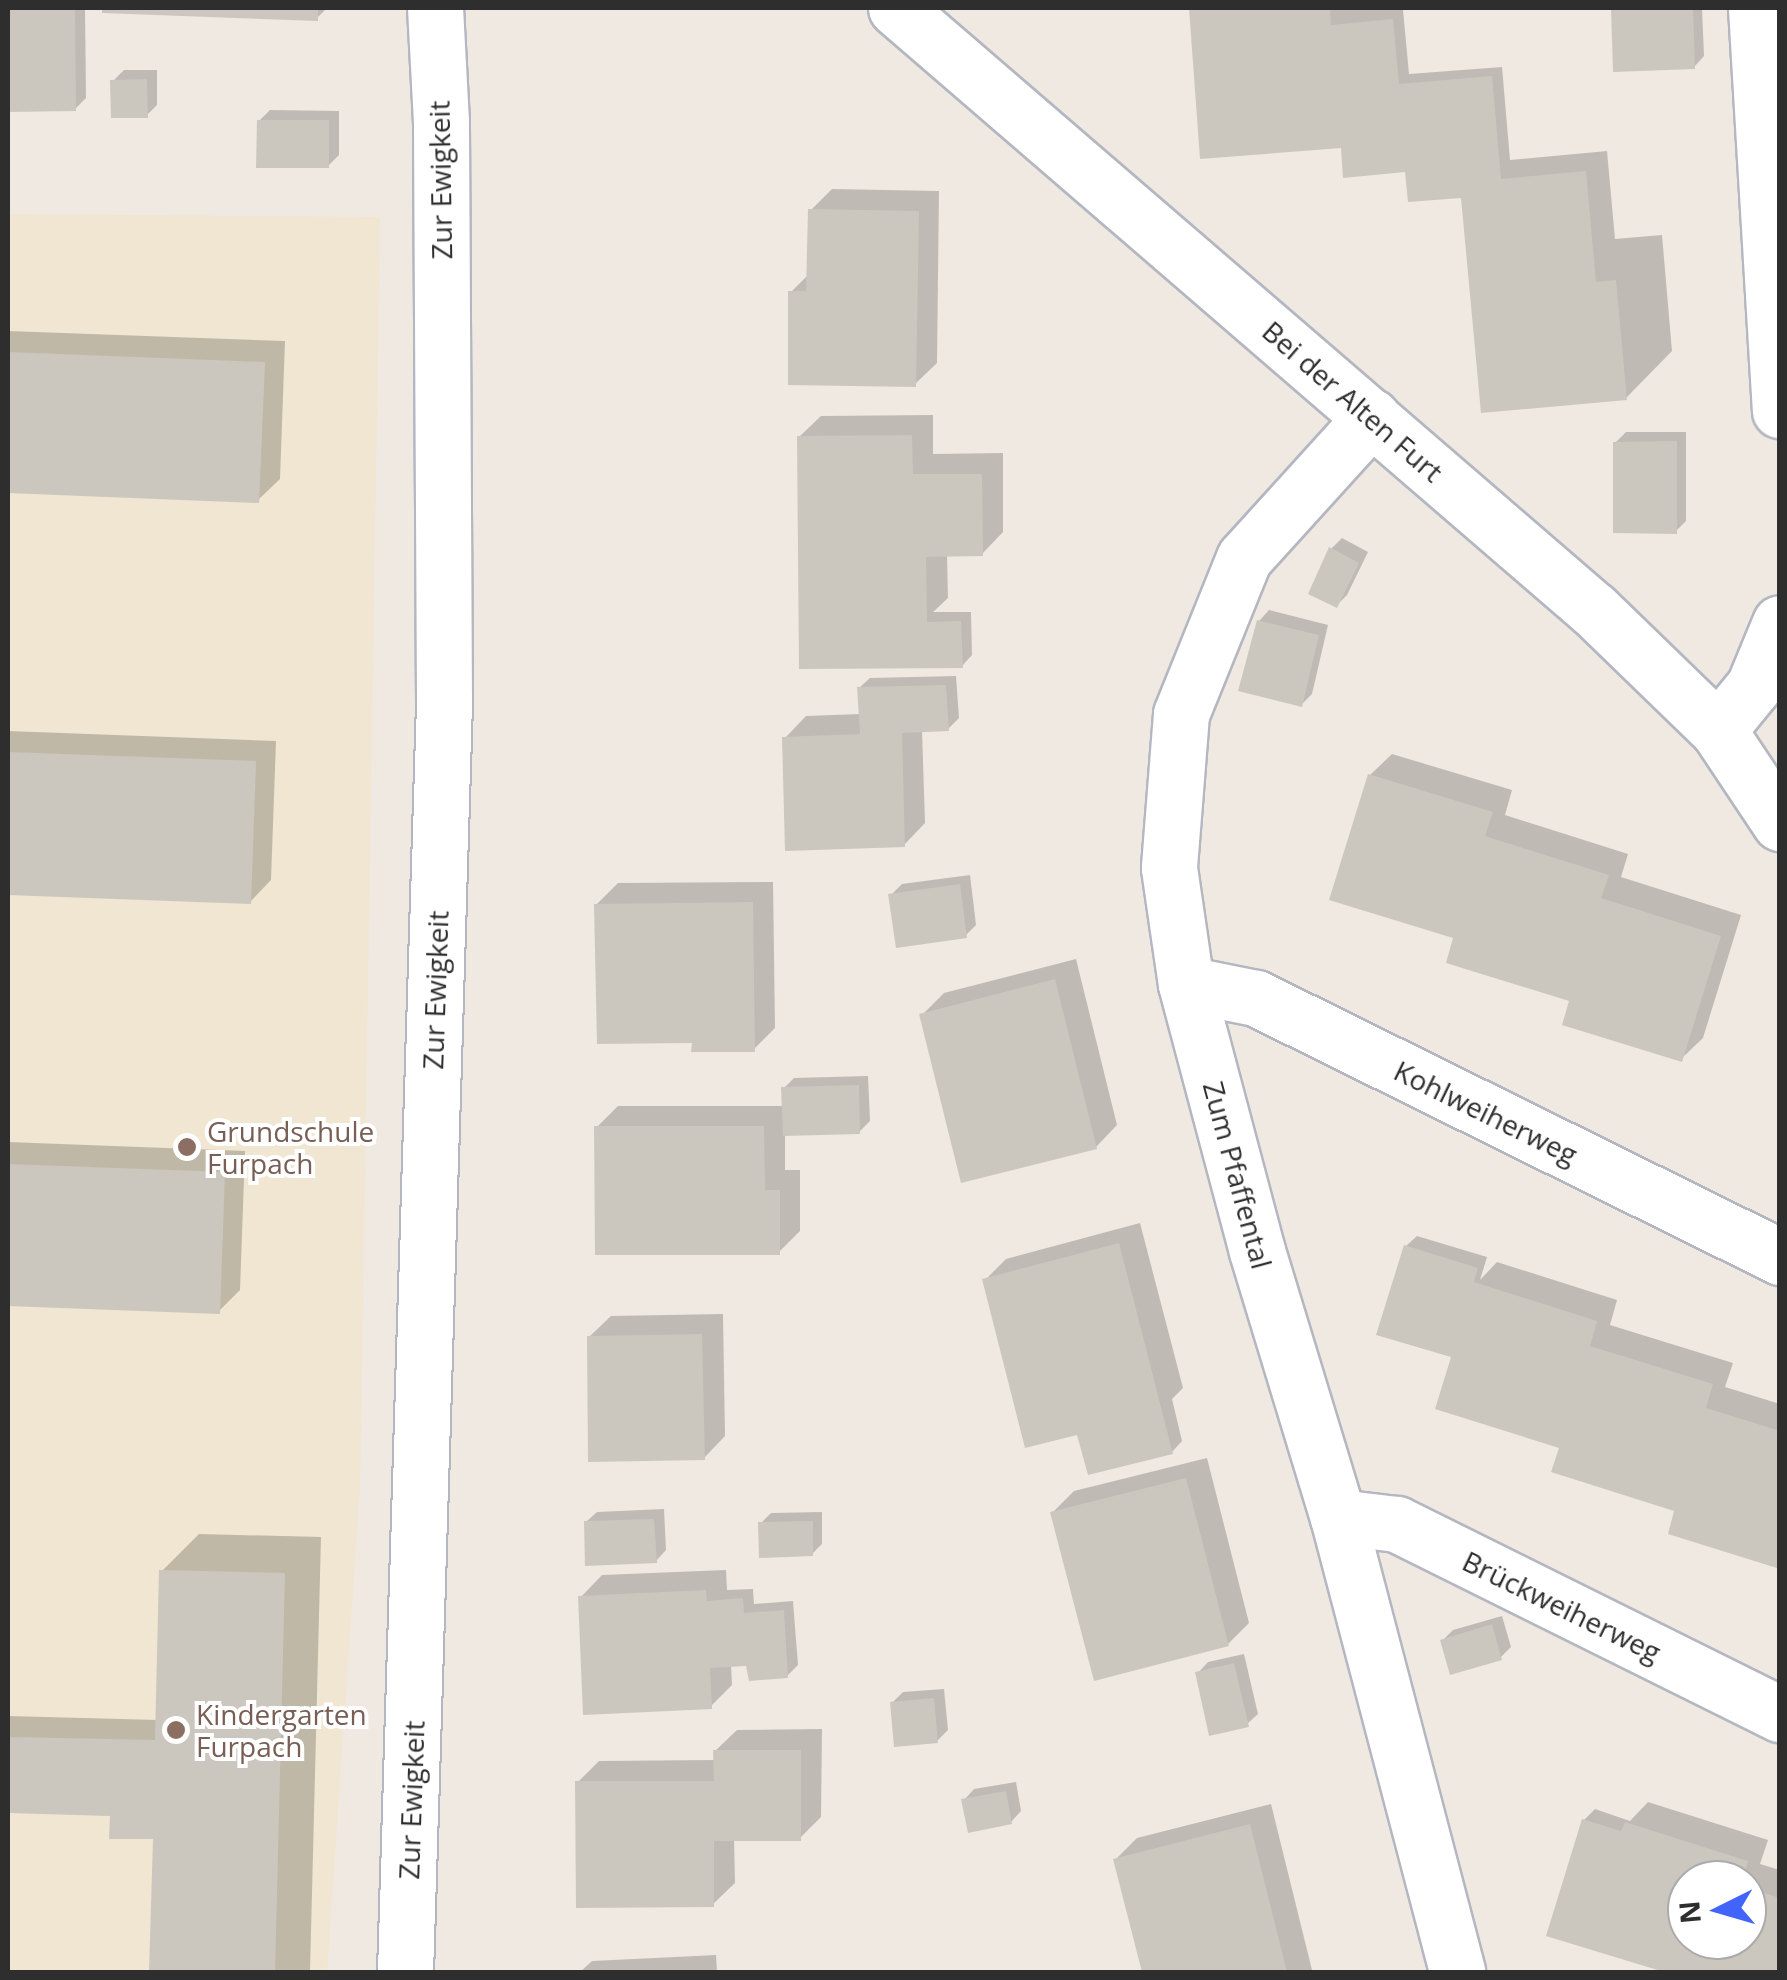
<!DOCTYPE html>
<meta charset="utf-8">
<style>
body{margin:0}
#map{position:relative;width:1787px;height:1980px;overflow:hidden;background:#efe9e1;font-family:"Open Sans",sans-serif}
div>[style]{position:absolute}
.education>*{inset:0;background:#f0e6d1}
.shadow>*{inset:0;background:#0003}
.building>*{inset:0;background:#cbc7bf}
.roads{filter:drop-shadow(2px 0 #b4b7c1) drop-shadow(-2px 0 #b4b7c1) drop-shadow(0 2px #b4b7c1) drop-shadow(0 -2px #b4b7c1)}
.minor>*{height:55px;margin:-27.5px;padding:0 27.5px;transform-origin:27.5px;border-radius:27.5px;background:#fff}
.dots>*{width:28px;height:28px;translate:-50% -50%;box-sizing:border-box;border:5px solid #fff;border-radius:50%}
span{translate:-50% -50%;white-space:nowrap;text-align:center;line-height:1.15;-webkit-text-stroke:8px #fff;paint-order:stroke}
.street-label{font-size:28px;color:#2e2e2e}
.education-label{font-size:28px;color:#785e54}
.left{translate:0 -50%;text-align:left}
.frame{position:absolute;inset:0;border:10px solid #2e2e2e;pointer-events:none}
.north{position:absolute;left:1667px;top:1860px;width:100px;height:100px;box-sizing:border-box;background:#fff;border:2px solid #ababab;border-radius:50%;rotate:265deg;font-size:28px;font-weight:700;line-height:40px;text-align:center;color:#2e2e2e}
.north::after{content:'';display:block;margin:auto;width:35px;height:45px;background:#4264fb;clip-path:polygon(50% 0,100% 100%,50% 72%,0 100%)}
</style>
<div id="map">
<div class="education">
<i style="clip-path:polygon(8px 214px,380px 217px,360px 1487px,327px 1972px,8px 1972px)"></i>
</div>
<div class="shadow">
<i style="clip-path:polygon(8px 8px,85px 8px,86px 98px,75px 109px,8px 110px)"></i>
<i style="clip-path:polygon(105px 8px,327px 8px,317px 18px)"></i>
<i style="clip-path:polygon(1191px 8px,1403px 10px,1409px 74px,1502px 67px,1510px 160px,1607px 151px,1615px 239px,1662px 235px,1672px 351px,1626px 398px,1463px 192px,1343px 143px,1202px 156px)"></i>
<i style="clip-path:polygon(1613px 8px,1702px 8px,1704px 56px,1694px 67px,1616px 70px)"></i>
<i style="clip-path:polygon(124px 70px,157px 70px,157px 105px,147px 115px,113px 81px)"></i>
<i style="clip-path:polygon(270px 110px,339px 111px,339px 155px,328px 166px,259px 121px)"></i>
<i style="clip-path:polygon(832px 189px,939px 191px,937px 363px,915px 384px,791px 292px,809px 274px,811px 210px)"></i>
<i style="clip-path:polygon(8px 331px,285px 341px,280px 479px,258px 500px,8px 491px)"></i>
<i style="clip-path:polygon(933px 415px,933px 454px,1003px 453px,1003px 532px,982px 554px,947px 554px,948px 598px,933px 612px,971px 612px,972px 655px,962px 666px,802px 667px,799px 437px,821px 416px)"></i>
<i style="clip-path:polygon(1626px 432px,1686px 432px,1686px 521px,1676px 531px,1615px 443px)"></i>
<i style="clip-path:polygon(1342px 538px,1368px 552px,1347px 595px,1337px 605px,1331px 549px)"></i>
<i style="clip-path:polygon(1269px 610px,1328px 625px,1312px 694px,1302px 704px,1259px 621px)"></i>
<i style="clip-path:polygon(956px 676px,959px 718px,948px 729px,922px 730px,925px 823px,904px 845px,785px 738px,806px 716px,861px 714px,859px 688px,870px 678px)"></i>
<i style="clip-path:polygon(8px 731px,276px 741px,271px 880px,250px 902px,8px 893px)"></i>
<i style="clip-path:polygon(1392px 754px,1512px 790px,1505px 815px,1628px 854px,1621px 877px,1741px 915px,1703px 1038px,1681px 1059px,1456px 936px,1370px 775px)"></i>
<i style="clip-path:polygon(970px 875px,976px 925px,966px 935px,891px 895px,902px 884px)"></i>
<i style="clip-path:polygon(773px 882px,775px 1028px,754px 1049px,694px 1040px,596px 905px,618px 883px)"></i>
<i style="clip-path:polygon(1076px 959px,1117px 1125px,1096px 1147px,922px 1015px,944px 993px)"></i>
<i style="clip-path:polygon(868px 1076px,870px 1121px,859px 1132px,785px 1134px,785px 1170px,800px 1170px,800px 1231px,779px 1252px,597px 1127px,618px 1106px,785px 1106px,784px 1088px,794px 1078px)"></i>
<i style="clip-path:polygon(8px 1142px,245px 1151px,240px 1290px,219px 1311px,8px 1303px)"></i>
<i style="clip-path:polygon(1140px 1223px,1183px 1388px,1172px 1399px,1182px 1441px,1172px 1452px,985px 1280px,1006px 1259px)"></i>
<i style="clip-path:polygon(1417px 1236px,1487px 1257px,1480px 1280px,1497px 1262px,1617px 1300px,1610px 1325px,1733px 1363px,1725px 1387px,1780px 1404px,1780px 1567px,1562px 1446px,1454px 1356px,1406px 1246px)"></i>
<i style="clip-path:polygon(723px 1314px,725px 1436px,704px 1458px,589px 1337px,611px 1316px)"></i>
<i style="clip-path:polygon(1207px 1458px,1249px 1623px,1228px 1644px,1053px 1512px,1074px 1491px)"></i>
<i style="clip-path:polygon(664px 1509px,666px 1550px,656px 1561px,586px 1522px,597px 1512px)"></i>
<i style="clip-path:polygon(822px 1512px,822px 1544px,812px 1554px,761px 1523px,771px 1513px)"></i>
<i style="clip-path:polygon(199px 1534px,321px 1537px,310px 1972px,151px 1972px,155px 1837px,112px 1813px,8px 1811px,8px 1716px,158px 1720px,162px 1571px)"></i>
<i style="clip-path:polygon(726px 1570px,727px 1590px,753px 1589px,754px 1604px,793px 1601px,798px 1665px,787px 1676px,748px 1663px,731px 1664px,732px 1685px,711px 1706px,581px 1597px,602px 1575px)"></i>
<i style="clip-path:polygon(1502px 1616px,1511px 1647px,1500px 1658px,1443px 1640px,1453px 1630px)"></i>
<i style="clip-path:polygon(1244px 1654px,1258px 1714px,1247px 1724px,1198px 1673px,1208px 1662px)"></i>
<i style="clip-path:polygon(944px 1689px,948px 1730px,937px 1741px,892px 1703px,903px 1692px)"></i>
<i style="clip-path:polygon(822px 1729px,821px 1817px,800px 1838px,734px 1838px,735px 1883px,713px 1904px,578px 1782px,599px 1761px,716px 1760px,715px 1751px,737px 1730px)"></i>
<i style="clip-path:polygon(1016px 1782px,1021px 1811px,1011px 1822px,964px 1800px,974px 1789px)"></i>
<i style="clip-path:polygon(evenodd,1648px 1802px,1768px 1840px,1760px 1864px,1780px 1870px,1780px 1972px,1672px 1972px,1549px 1934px,1584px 1820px,1595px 1809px,1630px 1821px,1648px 1802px,1687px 1880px,1747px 1880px,1747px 1940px,1687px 1940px,1687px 1880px)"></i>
<i style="clip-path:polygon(1271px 1804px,1312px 1970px,1145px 1972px,1116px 1859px,1137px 1838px)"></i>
<i style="clip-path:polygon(716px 1955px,717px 1972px,580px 1972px,592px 1961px)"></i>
</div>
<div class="building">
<i style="clip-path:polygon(8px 8px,75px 8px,76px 111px,8px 112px)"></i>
<i style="clip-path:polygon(102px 8px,318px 8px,318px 21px,102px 13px)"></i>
<i style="clip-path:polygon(1189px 8px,1330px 8px,1331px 25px,1393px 19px,1399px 84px,1492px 76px,1501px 179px,1586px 171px,1596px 282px,1616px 280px,1627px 400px,1481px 413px,1461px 198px,1408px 202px,1405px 172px,1343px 178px,1341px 148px,1200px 159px)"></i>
<i style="clip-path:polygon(1611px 8px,1693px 8px,1695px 69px,1613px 72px)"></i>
<i style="clip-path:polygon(147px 79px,148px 118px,111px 118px,110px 80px)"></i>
<i style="clip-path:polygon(257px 120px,329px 120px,329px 168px,256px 168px)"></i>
<i style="clip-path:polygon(808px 209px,919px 211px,916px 387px,788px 385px,788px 291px,806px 291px)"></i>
<i style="clip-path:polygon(8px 352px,265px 362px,259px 503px,8px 493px)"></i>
<i style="clip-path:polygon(912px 435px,913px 474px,982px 474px,983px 556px,926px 557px,927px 622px,961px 621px,963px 668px,799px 669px,797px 436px)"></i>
<i style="clip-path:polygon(1677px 441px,1677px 534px,1613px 533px,1613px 442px)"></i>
<i style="clip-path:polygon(1329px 547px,1359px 563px,1337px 608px,1308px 594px)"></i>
<i style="clip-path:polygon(1257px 620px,1319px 635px,1302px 707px,1238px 691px)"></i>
<i style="clip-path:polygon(946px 685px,949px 731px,902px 733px,905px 847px,785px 851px,782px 737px,860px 734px,857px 687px)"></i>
<i style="clip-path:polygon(8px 752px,256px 761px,251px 904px,8px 895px)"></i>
<i style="clip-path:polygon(1368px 774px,1493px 812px,1485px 836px,1609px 875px,1601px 898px,1721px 936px,1682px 1062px,1562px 1025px,1569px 1001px,1446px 963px,1453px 938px,1329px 900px)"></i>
<i style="clip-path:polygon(960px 884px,967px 938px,896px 948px,888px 894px)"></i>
<i style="clip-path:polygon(753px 902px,755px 1052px,691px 1052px,692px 1043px,597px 1044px,594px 904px)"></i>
<i style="clip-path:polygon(1055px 979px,1097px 1149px,961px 1183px,919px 1014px)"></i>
<i style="clip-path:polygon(859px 1085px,860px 1134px,783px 1136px,781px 1087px)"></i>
<i style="clip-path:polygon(594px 1126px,764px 1126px,765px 1190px,780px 1190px,780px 1255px,595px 1255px)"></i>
<i style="clip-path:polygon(8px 1164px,225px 1172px,220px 1314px,8px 1306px)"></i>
<i style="clip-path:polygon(1119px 1243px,1173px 1454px,1088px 1475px,1077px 1435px,1025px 1448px,982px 1279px)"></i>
<i style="clip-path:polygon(1404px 1245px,1478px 1268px,1474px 1282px,1597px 1321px,1590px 1346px,1713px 1384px,1706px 1408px,1780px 1431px,1780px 1569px,1668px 1534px,1674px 1511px,1551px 1472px,1559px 1448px,1435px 1409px,1451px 1357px,1376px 1335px)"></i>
<i style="clip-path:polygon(702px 1334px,705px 1460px,588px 1462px,587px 1336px)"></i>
<i style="clip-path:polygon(1186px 1478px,1229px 1646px,1094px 1681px,1050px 1512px)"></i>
<i style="clip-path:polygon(654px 1519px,657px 1563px,585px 1566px,584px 1521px)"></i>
<i style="clip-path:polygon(813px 1521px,813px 1556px,759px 1558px,758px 1522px)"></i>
<i style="clip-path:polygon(159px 1570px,285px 1573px,275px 1972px,149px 1972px,153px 1839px,109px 1839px,110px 1816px,8px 1813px,8px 1737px,155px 1740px)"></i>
<i style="clip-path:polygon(706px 1590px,707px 1601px,743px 1598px,744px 1613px,784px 1610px,788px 1678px,749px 1681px,746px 1666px,710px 1668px,712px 1709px,583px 1715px,578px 1596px)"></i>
<i style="clip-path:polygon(1492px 1624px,1502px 1660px,1450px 1675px,1440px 1640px)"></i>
<i style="clip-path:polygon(1234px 1663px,1249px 1727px,1209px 1736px,1195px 1672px)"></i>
<i style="clip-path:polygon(934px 1698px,938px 1743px,894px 1747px,890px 1702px)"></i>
<i style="clip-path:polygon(713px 1750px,801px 1750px,801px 1841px,714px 1841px,714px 1907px,576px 1908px,575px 1781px,714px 1781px)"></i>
<i style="clip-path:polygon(1006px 1791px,1012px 1824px,968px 1833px,961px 1799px)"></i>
<i style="clip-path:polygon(1582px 1819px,1621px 1831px,1625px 1822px,1748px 1861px,1742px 1880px,1687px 1880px,1687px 1940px,1747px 1940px,1747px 1888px,1780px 1898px,1780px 1972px,1664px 1972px,1546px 1936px)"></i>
<i style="clip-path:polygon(1250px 1824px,1287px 1972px,1142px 1972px,1113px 1859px)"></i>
</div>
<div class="roads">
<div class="minor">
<i style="left:896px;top:8px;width:922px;rotate:40.78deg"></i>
<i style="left:1594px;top:610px;width:173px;rotate:44.1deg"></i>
<i style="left:1718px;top:730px;width:112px;rotate:56.3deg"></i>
<i style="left:1756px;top:8px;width:403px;rotate:86.6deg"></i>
<i style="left:1372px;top:417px;width:190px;rotate:132.2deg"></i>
<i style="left:1244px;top:558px;width:168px;rotate:112deg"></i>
<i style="left:1181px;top:714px;width:154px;rotate:94.5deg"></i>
<i style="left:1169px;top:868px;width:117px;rotate:81.7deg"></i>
<i style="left:1186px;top:984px;width:276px;rotate:75.1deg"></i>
<i style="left:1257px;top:1251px;width:278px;rotate:73.1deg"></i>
<i style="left:1338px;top:1517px;width:470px;rotate:75.3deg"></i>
<i style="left:1718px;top:730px;width:57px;rotate:-50.7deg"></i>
<i style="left:1754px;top:686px;width:68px;rotate:-67.6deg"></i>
<i style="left:1186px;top:984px;width:71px;rotate:11.3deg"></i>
<i style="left:1256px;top:998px;width:585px;rotate:26.3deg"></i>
<i style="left:1338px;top:1517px;width:59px;rotate:6.8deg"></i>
<i style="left:1397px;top:1524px;width:428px;rotate:26.4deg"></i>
<i style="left:405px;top:1972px;width:1273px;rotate:-88.24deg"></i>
<i style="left:444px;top:700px;width:578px;rotate:-90.3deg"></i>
<i style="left:441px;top:122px;width:114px;rotate:-93deg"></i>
</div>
</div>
<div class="dots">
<i style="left:187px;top:1147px;background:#8d6e63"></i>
<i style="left:176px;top:1730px;background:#8d6e63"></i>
</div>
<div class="street-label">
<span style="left:440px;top:180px;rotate:-91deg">Zur Ewigkeit</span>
<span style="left:1353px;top:401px;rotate:41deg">Bei der Alten Furt</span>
<span style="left:435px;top:990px;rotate:-88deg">Zur Ewigkeit</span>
<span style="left:1486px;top:1112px;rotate:26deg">Kohlweiherweg</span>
<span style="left:1238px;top:1175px;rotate:75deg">Zum Pfaffental</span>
<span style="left:1562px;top:1606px;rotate:26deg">Brückweiherweg</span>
<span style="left:411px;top:1800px;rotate:-88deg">Zur Ewigkeit</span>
</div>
<div class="education-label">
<span class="left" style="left:207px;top:1147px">Grundschule<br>Furpach</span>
<span class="left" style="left:196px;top:1730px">Kindergarten<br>Furpach</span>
</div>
<div class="frame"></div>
<div class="north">N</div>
</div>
